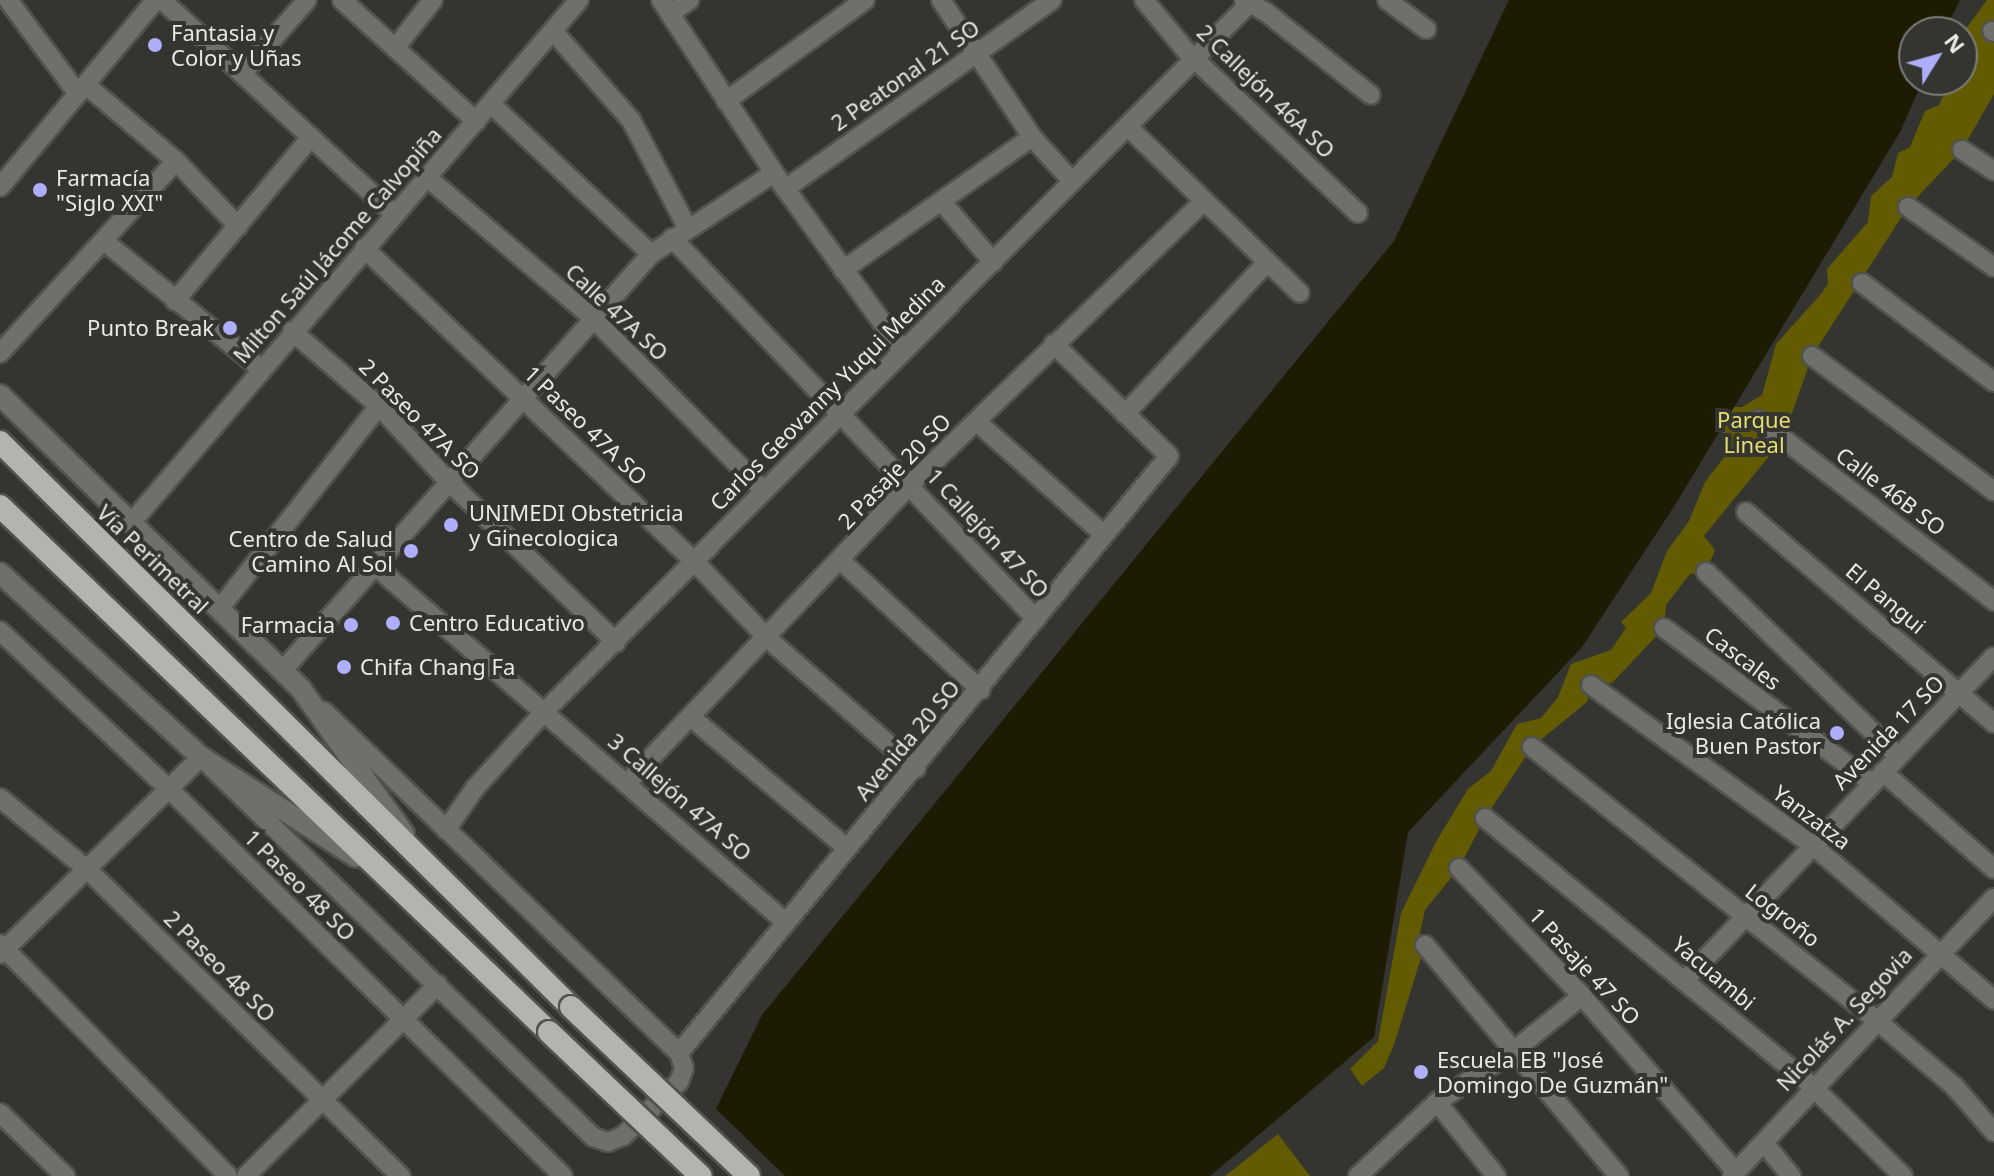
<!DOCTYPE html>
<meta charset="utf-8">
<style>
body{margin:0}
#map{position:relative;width:1994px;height:1176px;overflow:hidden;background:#343430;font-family:"Noto Sans",sans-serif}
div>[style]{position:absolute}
.green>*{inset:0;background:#625b02}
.water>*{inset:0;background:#1d1b03}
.pier>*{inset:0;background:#343430}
.roads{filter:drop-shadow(2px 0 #51514d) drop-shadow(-2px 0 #51514d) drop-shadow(0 2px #51514d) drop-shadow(0 -2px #51514d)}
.minor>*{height:18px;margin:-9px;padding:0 9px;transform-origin:9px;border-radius:9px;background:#6f6f6c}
.tertiary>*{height:20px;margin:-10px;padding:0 10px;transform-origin:10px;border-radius:10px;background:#6f6f6c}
.trunk>*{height:22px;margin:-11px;padding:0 11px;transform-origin:11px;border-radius:11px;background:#b4b4ae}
.bridges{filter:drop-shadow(2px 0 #51514d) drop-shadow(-2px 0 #51514d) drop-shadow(0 2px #51514d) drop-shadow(0 -2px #51514d)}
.trunk-bridge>*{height:22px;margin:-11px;padding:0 11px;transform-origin:11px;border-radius:11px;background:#b4b4ae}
.dots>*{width:22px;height:22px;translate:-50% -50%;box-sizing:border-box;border:4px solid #343430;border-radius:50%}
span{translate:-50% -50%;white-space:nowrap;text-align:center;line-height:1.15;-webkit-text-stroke:8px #343430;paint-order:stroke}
.poi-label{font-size:22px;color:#e8e8e5}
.left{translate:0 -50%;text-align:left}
.right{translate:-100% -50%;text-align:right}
.street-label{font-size:22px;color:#e8e8e5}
.park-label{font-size:22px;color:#e7de71}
.north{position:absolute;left:1898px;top:16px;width:80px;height:80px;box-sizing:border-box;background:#343430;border:2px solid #7c7c78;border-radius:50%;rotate:53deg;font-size:22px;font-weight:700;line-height:32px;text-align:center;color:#e8e8e5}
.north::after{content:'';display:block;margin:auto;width:28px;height:36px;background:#afaefa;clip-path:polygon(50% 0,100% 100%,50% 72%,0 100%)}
</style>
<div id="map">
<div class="green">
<i style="clip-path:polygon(1987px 0,1994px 0,1994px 94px,1962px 150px,1908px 207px,1812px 356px,1783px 439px,1704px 536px,1715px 550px,1706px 572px,1690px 574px,1666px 605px,1664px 628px,1612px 683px,1591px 685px,1587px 702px,1532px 747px,1485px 818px,1459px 868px,1425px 910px,1420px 933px,1425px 945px,1394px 1045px,1384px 1068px,1362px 1086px,1350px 1069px,1378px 1041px,1401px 913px,1437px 840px,1468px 789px,1491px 771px,1517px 724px,1541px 718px,1558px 697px,1571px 664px,1611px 650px,1626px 628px,1621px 622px,1651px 593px,1667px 551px,1689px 521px,1705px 482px,1728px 452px,1728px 441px,1717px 424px,1725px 407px,1742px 407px,1762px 395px,1776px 344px,1820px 295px,1828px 284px,1827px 269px,1868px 222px,1871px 196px,1892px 177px,1898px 153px,1910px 147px,1925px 111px,1939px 105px,1950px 80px,1962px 80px,1962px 34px)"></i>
<i style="clip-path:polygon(1278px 1134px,1310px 1176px,1225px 1176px)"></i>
</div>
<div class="water">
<i style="clip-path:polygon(1509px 0,1960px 0,1944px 32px,1914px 32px,1914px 80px,1923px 80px,1900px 132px,1675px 505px,1582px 647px,1408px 832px,1374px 1037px,1210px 1176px,683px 1176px,762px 1015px,1394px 241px)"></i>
</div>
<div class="pier">
<i style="clip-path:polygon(713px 1106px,785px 1176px,679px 1176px)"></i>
</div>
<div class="roads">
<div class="minor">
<i style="left:8px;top:0;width:117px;rotate:53.3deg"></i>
<i style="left:162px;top:0;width:317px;rotate:42.7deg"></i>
<i style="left:342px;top:0;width:181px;rotate:42.1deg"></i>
<i style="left:661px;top:0;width:207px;rotate:56.8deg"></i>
<i style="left:774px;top:173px;width:218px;rotate:54.1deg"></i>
<i style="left:941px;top:0;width:164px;rotate:56.4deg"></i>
<i style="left:1032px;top:137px;width:58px;rotate:47.8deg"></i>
<i style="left:1144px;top:0;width:67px;rotate:50.4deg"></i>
<i style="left:1187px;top:52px;width:235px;rotate:43.3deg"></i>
<i style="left:1244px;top:0;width:26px;rotate:29deg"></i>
<i style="left:1267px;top:13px;width:132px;rotate:38.3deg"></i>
<i style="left:1387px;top:0;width:49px;rotate:36.6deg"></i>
<i style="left:670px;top:14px;width:24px;rotate:-36deg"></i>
<i style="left:553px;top:31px;width:118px;rotate:48.8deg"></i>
<i style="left:631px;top:120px;width:121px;rotate:62.4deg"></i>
<i style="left:1992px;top:31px;width:2px;rotate:27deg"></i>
<i style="left:395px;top:48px;width:61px;rotate:-51.6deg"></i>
<i style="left:242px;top:74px;width:98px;rotate:-48.7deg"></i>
<i style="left:86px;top:85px;width:118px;rotate:40.2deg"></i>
<i style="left:176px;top:161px;width:90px;rotate:46.4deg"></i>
<i style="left:726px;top:101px;width:172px;rotate:-36deg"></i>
<i style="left:492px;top:105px;width:218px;rotate:43.1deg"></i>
<i style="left:1127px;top:126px;width:240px;rotate:44deg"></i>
<i style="left:1962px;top:150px;width:38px;rotate:33deg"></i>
<i style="left:429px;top:179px;width:215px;rotate:40.3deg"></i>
<i style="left:593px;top:318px;width:242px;rotate:45.3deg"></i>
<i style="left:0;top:187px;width:244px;rotate:-50.2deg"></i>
<i style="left:785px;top:189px;width:327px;rotate:-35.3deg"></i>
<i style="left:942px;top:202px;width:79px;rotate:49.6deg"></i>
<i style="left:1908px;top:207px;width:105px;rotate:34.9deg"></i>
<i style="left:672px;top:238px;width:527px;rotate:46.31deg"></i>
<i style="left:105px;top:242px;width:201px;rotate:39.1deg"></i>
<i style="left:364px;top:248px;width:455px;rotate:43.5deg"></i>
<i style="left:694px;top:561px;width:106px;rotate:46.5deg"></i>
<i style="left:767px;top:638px;width:198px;rotate:41.1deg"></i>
<i style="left:843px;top:270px;width:231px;rotate:-35.1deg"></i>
<i style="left:1862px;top:283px;width:165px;rotate:36.9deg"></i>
<i style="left:175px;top:301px;width:213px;rotate:-50.3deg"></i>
<i style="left:292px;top:331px;width:115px;rotate:40.8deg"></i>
<i style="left:379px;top:406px;width:102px;rotate:47.4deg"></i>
<i style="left:448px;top:481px;width:233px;rotate:43.8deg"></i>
<i style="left:0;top:353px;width:260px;rotate:-47.5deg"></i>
<i style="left:1812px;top:356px;width:227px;rotate:36.6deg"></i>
<i style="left:1125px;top:414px;width:208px;rotate:-46.9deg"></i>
<i style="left:1759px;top:420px;width:297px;rotate:37.6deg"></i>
<i style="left:977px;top:422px;width:167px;rotate:41.6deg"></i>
<i style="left:1746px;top:512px;width:326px;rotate:40.4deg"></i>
<i style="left:132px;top:522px;width:687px;rotate:-49.43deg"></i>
<i style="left:841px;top:561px;width:190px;rotate:42.7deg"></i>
<i style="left:373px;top:564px;width:543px;rotate:40.97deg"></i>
<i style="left:1706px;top:572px;width:266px;rotate:43.8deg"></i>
<i style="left:220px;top:608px;width:257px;rotate:-51.8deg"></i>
<i style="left:1664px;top:628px;width:259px;rotate:36.7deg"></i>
<i style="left:0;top:631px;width:231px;rotate:43.1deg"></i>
<i style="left:169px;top:789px;width:552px;rotate:44.49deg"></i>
<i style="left:283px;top:670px;width:555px;rotate:-48.5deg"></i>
<i style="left:651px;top:254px;width:147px;rotate:-33.4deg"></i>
<i style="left:1591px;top:685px;width:271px;rotate:35.9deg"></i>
<i style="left:1811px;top:844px;width:240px;rotate:40.4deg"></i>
<i style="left:693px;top:719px;width:201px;rotate:40deg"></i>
<i style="left:1532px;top:747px;width:438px;rotate:38.4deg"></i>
<i style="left:1875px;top:1019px;width:104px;rotate:40.3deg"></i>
<i style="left:1954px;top:1086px;width:61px;rotate:49deg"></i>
<i style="left:1883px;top:772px;width:147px;rotate:41.1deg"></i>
<i style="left:628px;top:782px;width:410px;rotate:-46.5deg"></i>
<i style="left:910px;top:485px;width:407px;rotate:-44deg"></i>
<i style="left:0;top:798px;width:114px;rotate:39.3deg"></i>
<i style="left:88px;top:870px;width:438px;rotate:44.4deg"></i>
<i style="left:1485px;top:818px;width:423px;rotate:39.3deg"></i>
<i style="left:1812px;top:1086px;width:128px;rotate:44.7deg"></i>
<i style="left:446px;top:830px;width:51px;rotate:-55.4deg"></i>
<i style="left:475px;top:788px;width:103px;rotate:-47.8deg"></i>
<i style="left:544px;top:712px;width:1005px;rotate:-45.12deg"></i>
<i style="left:1459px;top:868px;width:178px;rotate:46.1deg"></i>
<i style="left:1582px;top:996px;width:234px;rotate:48.8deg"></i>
<i style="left:0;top:944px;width:325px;rotate:45.5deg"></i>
<i style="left:1425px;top:945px;width:302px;rotate:50deg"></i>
<i style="left:0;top:954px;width:281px;rotate:-44.4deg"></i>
<i style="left:201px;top:757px;width:546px;rotate:44.11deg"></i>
<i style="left:593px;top:1137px;width:16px;rotate:18deg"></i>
<i style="left:608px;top:1142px;width:16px;rotate:-22deg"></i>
<i style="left:623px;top:1136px;width:78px;rotate:-44deg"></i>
<i style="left:679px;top:1082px;width:15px;rotate:-70deg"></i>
<i style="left:684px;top:1068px;width:16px;rotate:-108deg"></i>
<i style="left:679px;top:1053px;width:493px;rotate:-136.1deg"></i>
<i style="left:1685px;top:980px;width:447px;rotate:-46.3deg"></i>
<i style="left:679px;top:1053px;width:772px;rotate:-50.62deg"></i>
<i style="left:1169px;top:456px;width:161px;rotate:-135.8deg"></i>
<i style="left:1437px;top:1102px;width:95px;rotate:51.4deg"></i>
<i style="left:0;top:1113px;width:91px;rotate:44.1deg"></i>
<i style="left:1764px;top:1143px;width:43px;rotate:50.7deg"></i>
<i style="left:246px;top:1176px;width:271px;rotate:-44.9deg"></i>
<i style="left:1358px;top:1176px;width:108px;rotate:-43.1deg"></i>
<i style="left:1437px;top:1102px;width:90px;rotate:-33.7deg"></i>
<i style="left:1512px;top:1052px;width:90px;rotate:-38.7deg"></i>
<i style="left:1732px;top:1176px;width:382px;rotate:-46.7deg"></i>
</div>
<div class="tertiary">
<i style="left:0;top:395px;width:421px;rotate:44.3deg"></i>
<i style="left:301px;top:689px;width:178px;rotate:54.6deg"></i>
<i style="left:0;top:573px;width:273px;rotate:42.5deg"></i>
<i style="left:201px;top:757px;width:184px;rotate:32.8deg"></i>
</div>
<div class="trunk">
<i style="left:0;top:442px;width:803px;rotate:44.7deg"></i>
<i style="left:0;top:506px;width:760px;rotate:43.77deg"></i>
</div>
</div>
<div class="bridges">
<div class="trunk-bridge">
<i style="left:571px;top:1007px;width:245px;rotate:43.5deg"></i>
<i style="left:549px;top:1032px;width:209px;rotate:43.5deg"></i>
</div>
</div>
<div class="dots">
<i style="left:155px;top:45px;background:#afaefa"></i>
<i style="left:40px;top:190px;background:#afaefa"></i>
<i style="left:230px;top:328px;background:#afaefa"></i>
<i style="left:451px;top:525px;background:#afaefa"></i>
<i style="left:411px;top:551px;background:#afaefa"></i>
<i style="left:393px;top:623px;background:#afaefa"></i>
<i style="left:351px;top:625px;background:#afaefa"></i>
<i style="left:344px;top:667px;background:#afaefa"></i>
<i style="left:1837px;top:733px;background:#afaefa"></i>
<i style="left:1421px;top:1072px;background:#afaefa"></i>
</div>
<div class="poi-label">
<span class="left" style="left:171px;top:45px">Fantasia y<br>Color y Uñas</span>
<span class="left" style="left:56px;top:190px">Farmacía<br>"Siglo XXI"</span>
<span class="right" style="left:214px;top:328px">Punto Break</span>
<span class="left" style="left:469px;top:525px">UNIMEDI Obstetricia<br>y Ginecologica</span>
<span class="right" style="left:393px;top:551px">Centro de Salud<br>Camino Al Sol</span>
<span class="left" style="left:409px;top:623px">Centro Educativo</span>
<span class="right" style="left:335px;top:625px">Farmacia</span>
<span class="left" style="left:360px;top:667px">Chifa Chang Fa</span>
<span class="right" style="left:1821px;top:733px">Iglesia Católica<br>Buen Pastor</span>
<span class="left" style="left:1437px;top:1072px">Escuela EB "José<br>Domingo De Guzmán"</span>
</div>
<div class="street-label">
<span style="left:905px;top:75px;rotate:-35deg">2 Peatonal 21 SO</span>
<span style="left:1266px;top:91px;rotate:44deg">2 Callejón 46A SO</span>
<span style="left:337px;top:245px;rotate:-49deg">Milton Saúl Jácome Calvopiña</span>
<span style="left:617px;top:312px;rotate:43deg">Calle 47A SO</span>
<span style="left:827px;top:393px;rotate:-45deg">Carlos Geovanny Yuqui Medina</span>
<span style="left:420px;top:419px;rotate:45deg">2 Paseo 47A SO</span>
<span style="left:586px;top:425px;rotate:44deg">1 Paseo 47A SO</span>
<span style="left:894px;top:471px;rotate:-46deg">2 Pasaje 20 SO</span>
<span style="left:1891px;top:491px;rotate:37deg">Calle 46B SO</span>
<span style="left:988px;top:533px;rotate:47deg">1 Callejón 47 SO</span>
<span style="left:153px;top:559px;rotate:44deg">Vía Perimetral</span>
<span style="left:1886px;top:598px;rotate:40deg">El Pangui</span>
<span style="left:1743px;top:658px;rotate:37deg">Cascales</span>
<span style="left:1888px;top:732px;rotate:-46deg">Avenida 17 SO</span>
<span style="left:907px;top:740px;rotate:-50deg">Avenida 20 SO</span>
<span style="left:680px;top:797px;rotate:41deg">3 Callejón 47A SO</span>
<span style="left:1812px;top:817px;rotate:37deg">Yanzatza</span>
<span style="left:300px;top:885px;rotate:45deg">1 Paseo 48 SO</span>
<span style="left:1783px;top:915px;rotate:38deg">Logroño</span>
<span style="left:220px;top:966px;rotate:45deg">2 Paseo 48 SO</span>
<span style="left:1585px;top:966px;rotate:47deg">1 Pasaje 47 SO</span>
<span style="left:1714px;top:973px;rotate:40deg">Yacuambi</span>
<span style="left:1844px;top:1019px;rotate:-47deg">Nicolás A. Segovia</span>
</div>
<div class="park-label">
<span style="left:1754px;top:432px">Parque<br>Lineal</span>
</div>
<div class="north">N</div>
</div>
